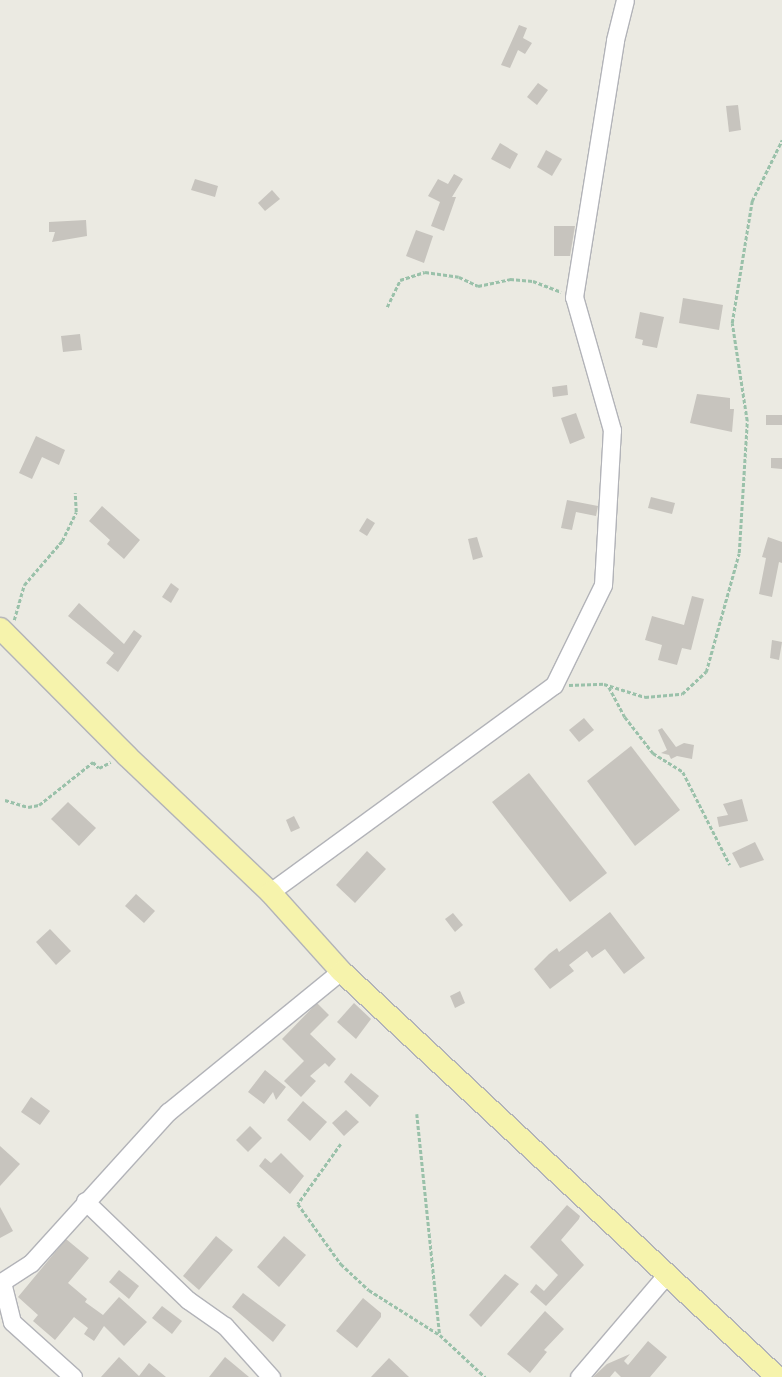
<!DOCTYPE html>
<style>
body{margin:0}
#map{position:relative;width:782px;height:1377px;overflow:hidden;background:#ebeae2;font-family:"Open Sans",sans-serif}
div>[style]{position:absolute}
.building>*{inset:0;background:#c7c4be}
.path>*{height:2.5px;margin-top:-1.25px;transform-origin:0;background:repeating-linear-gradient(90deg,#9ac1aa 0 4px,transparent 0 6px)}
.roads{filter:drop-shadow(1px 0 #b2b3b8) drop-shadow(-1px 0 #b2b3b8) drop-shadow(0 1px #b2b3b8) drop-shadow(0 -1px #b2b3b8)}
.minor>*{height:17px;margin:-8.5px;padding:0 8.5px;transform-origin:8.5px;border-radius:8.5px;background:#fff}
.major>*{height:21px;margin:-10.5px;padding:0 10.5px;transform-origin:10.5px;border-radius:10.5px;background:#f6f3ac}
span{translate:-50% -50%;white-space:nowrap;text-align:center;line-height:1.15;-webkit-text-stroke:3px #fff;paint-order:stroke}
</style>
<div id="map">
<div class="building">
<i style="clip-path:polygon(519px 25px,527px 28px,523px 38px,532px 43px,525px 54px,518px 50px,510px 68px,501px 65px)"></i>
<i style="clip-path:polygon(538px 83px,548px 90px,537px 105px,527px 97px)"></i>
<i style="clip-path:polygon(738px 105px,741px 130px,729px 132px,726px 106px)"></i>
<i style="clip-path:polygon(500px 143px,518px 154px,510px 169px,491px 159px)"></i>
<i style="clip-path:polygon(546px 150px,562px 159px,552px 176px,537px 167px)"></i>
<i style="clip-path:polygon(454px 174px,463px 179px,452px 197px,456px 197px,444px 231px,431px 226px,440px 202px,428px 196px,438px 179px,448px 184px)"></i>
<i style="clip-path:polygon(195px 179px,218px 186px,215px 197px,191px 190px)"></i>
<i style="clip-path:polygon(272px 190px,280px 199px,265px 211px,258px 203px)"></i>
<i style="clip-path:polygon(86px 220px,87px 236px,52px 242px,55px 232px,49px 232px,49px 222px)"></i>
<i style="clip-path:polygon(554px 226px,575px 226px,570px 256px,554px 256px)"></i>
<i style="clip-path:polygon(416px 230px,433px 236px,424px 263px,406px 256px)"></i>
<i style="clip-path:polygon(683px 298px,723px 305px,719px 330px,679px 323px)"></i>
<i style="clip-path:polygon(640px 312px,664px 317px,657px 348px,642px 345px,643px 340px,635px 338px)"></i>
<i style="clip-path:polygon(80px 334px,82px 350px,63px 352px,61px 336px)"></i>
<i style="clip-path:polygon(567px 385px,568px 395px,553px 397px,552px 387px)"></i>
<i style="clip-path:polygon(697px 394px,730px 398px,730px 409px,734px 409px,732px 432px,690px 423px)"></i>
<i style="clip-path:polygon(576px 413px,585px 438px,570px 444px,561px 418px)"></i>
<i style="clip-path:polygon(766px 415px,782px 415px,782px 425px,766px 425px)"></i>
<i style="clip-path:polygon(36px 436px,65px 450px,59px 465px,42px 457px,32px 479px,19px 473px)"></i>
<i style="clip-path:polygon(771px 458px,782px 458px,782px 469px,771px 468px)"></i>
<i style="clip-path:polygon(651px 497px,675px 503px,672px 514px,648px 508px)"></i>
<i style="clip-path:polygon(567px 500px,598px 506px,596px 516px,576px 512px,572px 530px,561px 528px)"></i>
<i style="clip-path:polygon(102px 506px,140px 540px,124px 559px,107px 544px,110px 540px,89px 521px)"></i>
<i style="clip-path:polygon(367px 518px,375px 523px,367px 536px,359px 531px)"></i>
<i style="clip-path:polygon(477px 537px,483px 557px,473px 560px,468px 539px)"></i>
<i style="clip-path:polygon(768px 537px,782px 542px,782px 563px,779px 562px,772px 597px,759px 594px,766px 558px,762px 557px)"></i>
<i style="clip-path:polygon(171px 583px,179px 589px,171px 603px,162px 597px)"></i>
<i style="clip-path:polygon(692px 596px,704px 599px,691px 650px,682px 648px,677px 665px,658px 660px,662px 645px,645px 640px,652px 616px,684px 625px)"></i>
<i style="clip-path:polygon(79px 603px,124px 644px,134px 630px,142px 636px,118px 672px,106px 663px,114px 653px,68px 616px)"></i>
<i style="clip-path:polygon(772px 640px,782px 642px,779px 660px,770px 658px)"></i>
<i style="clip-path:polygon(584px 718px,594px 730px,579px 742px,569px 730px)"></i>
<i style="clip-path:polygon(662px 728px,676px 747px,684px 743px,694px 745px,692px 759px,677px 756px,671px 759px,669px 755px,661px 753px,667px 750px,658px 730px)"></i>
<i style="clip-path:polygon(631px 746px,680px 810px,635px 846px,587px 781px)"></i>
<i style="clip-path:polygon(529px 773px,607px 873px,570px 902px,492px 802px)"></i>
<i style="clip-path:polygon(742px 799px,748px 821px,719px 827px,717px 817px,728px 815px,723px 804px)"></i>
<i style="clip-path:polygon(68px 802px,96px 828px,79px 846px,51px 819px)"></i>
<i style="clip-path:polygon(294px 816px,300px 828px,291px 832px,286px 820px)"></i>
<i style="clip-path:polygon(755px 842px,764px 860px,740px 868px,732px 853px)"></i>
<i style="clip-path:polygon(367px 851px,386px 869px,355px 903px,336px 885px)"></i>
<i style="clip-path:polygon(136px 894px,155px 911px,144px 923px,125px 906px)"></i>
<i style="clip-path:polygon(610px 912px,645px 958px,624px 974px,605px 949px,592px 958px,587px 951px,569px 965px,574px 971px,550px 989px,534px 969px,549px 954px,557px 948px,559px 952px)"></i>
<i style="clip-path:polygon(453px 913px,463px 925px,455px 932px,445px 919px)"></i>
<i style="clip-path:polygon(50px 929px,71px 951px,56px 965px,36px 942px)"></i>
<i style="clip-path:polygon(460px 991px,465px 1003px,455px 1008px,450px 996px)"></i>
<i style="clip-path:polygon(317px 1003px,329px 1015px,310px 1034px,336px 1059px,329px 1067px,325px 1063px,310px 1076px,316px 1081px,301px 1097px,284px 1081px,304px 1061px,282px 1039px)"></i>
<i style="clip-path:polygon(354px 1003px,371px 1019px,356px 1039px,337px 1022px)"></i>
<i style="clip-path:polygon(265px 1070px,286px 1087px,276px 1100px,273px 1092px,264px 1104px,248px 1092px)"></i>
<i style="clip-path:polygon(351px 1073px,379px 1096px,370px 1107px,344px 1082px)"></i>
<i style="clip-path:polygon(31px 1097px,50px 1111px,40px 1125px,21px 1112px)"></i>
<i style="clip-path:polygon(303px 1101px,327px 1122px,310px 1141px,287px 1120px)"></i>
<i style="clip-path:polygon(346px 1110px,359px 1122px,344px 1136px,332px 1123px)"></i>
<i style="clip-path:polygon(250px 1126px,262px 1138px,248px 1152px,236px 1140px)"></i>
<i style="clip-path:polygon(0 1146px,20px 1164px,0 1186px)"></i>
<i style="clip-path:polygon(281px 1153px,304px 1176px,290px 1194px,259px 1166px,265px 1158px,271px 1163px)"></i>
<i style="clip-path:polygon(567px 1205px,580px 1216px,579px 1219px,561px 1240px,584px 1265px,546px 1306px,530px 1292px,536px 1284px,544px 1291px,558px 1275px,530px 1247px)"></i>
<i style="clip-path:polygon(0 1207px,13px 1231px,0 1238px)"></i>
<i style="clip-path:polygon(216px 1236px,233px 1250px,199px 1290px,183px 1276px)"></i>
<i style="clip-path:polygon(284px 1236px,306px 1255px,279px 1287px,257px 1267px)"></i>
<i style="clip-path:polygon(66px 1239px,89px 1258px,68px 1283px,87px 1299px,85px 1302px,103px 1315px,119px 1297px,147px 1322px,124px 1346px,104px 1326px,94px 1341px,84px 1334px,88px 1328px,74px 1317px,55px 1340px,33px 1321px,38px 1315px,18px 1297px)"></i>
<i style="clip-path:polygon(119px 1270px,139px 1286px,129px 1299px,109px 1282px)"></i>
<i style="clip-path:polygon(505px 1274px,519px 1284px,481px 1327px,469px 1315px)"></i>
<i style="clip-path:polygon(243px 1293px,286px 1325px,273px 1342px,232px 1307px)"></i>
<i style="clip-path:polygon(363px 1298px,381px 1313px,381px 1317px,357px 1348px,336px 1331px)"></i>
<i style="clip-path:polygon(162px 1306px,182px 1321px,172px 1334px,152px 1318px)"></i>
<i style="clip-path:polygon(545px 1311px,564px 1329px,544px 1350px,547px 1352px,530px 1373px,507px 1354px)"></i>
<i style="clip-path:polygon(648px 1341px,667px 1357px,650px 1377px,621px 1377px,615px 1371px,610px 1377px,593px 1377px,607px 1364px,630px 1354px,624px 1361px,628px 1365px)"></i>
<i style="clip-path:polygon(119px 1357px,139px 1376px,149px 1363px,166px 1377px,101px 1377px)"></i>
<i style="clip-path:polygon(225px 1357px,249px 1377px,209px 1377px)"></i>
<i style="clip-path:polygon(389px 1358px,409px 1377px,371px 1377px)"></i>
</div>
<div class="path">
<i style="left:387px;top:307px;width:30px;rotate:-64deg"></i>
<i style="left:400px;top:280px;width:26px;rotate:-18deg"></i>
<i style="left:425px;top:272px;width:34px;rotate:8deg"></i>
<i style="left:459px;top:277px;width:21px;rotate:25deg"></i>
<i style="left:478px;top:286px;width:33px;rotate:-12deg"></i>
<i style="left:510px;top:279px;width:23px;rotate:5deg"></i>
<i style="left:533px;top:281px;width:30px;rotate:21deg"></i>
<i style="left:14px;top:620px;width:36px;rotate:-74deg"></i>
<i style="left:24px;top:585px;width:58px;rotate:-49.2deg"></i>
<i style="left:62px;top:541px;width:32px;rotate:-64deg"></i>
<i style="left:76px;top:512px;width:19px;rotate:-93deg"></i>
<i style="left:569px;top:685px;width:35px;rotate:-2deg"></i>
<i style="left:604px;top:684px;width:43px;rotate:17.6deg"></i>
<i style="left:645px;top:697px;width:37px;rotate:-5deg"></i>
<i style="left:682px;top:694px;width:33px;rotate:-43deg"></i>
<i style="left:706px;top:672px;width:123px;rotate:-74.5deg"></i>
<i style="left:739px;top:553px;width:132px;rotate:-86.5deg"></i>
<i style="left:747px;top:421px;width:99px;rotate:-98.7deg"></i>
<i style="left:732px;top:323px;width:124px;rotate:-80.7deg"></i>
<i style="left:752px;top:201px;width:68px;rotate:-63.8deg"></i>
<i style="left:609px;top:687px;width:34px;rotate:62deg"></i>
<i style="left:625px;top:717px;width:46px;rotate:52.1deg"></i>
<i style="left:653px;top:753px;width:36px;rotate:32deg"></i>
<i style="left:683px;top:772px;width:104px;rotate:63.2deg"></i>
<i style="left:5px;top:800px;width:24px;rotate:17deg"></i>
<i style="left:28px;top:807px;width:11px;rotate:-10deg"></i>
<i style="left:39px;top:805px;width:69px;rotate:-38.5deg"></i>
<i style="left:93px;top:762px;width:8px;rotate:45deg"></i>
<i style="left:99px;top:768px;width:13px;rotate:-27deg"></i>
<i style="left:417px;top:1114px;width:222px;rotate:84.1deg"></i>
<i style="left:341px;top:1144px;width:74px;rotate:125.6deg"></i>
<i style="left:298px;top:1204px;width:74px;rotate:54.4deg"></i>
<i style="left:341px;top:1264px;width:38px;rotate:43deg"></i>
<i style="left:369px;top:1290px;width:84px;rotate:32.4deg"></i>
<i style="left:440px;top:1335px;width:62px;rotate:43deg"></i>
</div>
<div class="roads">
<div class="minor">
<i style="left:270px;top:892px;width:351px;rotate:-36.1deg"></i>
<i style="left:554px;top:685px;width:111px;rotate:-63.9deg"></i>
<i style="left:603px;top:585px;width:155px;rotate:-86.7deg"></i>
<i style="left:612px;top:430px;width:138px;rotate:-105.9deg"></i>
<i style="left:574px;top:297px;width:260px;rotate:-80.9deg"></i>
<i style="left:615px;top:40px;width:41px;rotate:-76deg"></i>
<i style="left:85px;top:1201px;width:143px;rotate:43.9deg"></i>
<i style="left:188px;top:1300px;width:45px;rotate:35.1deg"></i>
<i style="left:225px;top:1326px;width:69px;rotate:48deg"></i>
<i style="left:2px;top:1282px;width:41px;rotate:76deg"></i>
<i style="left:12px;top:1322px;width:82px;rotate:42deg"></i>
<i style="left:0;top:1283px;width:37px;rotate:-33deg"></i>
<i style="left:31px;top:1263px;width:204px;rotate:-47.8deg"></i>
<i style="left:168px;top:1112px;width:223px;rotate:-39.2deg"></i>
<i style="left:579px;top:1377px;width:135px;rotate:-49.5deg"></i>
</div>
<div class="major">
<i style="left:0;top:628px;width:179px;rotate:45.2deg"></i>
<i style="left:126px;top:755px;width:199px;rotate:43.6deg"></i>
<i style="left:270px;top:892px;width:106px;rotate:48.1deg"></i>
<i style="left:341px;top:971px;width:596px;rotate:42.96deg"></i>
</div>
</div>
</div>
